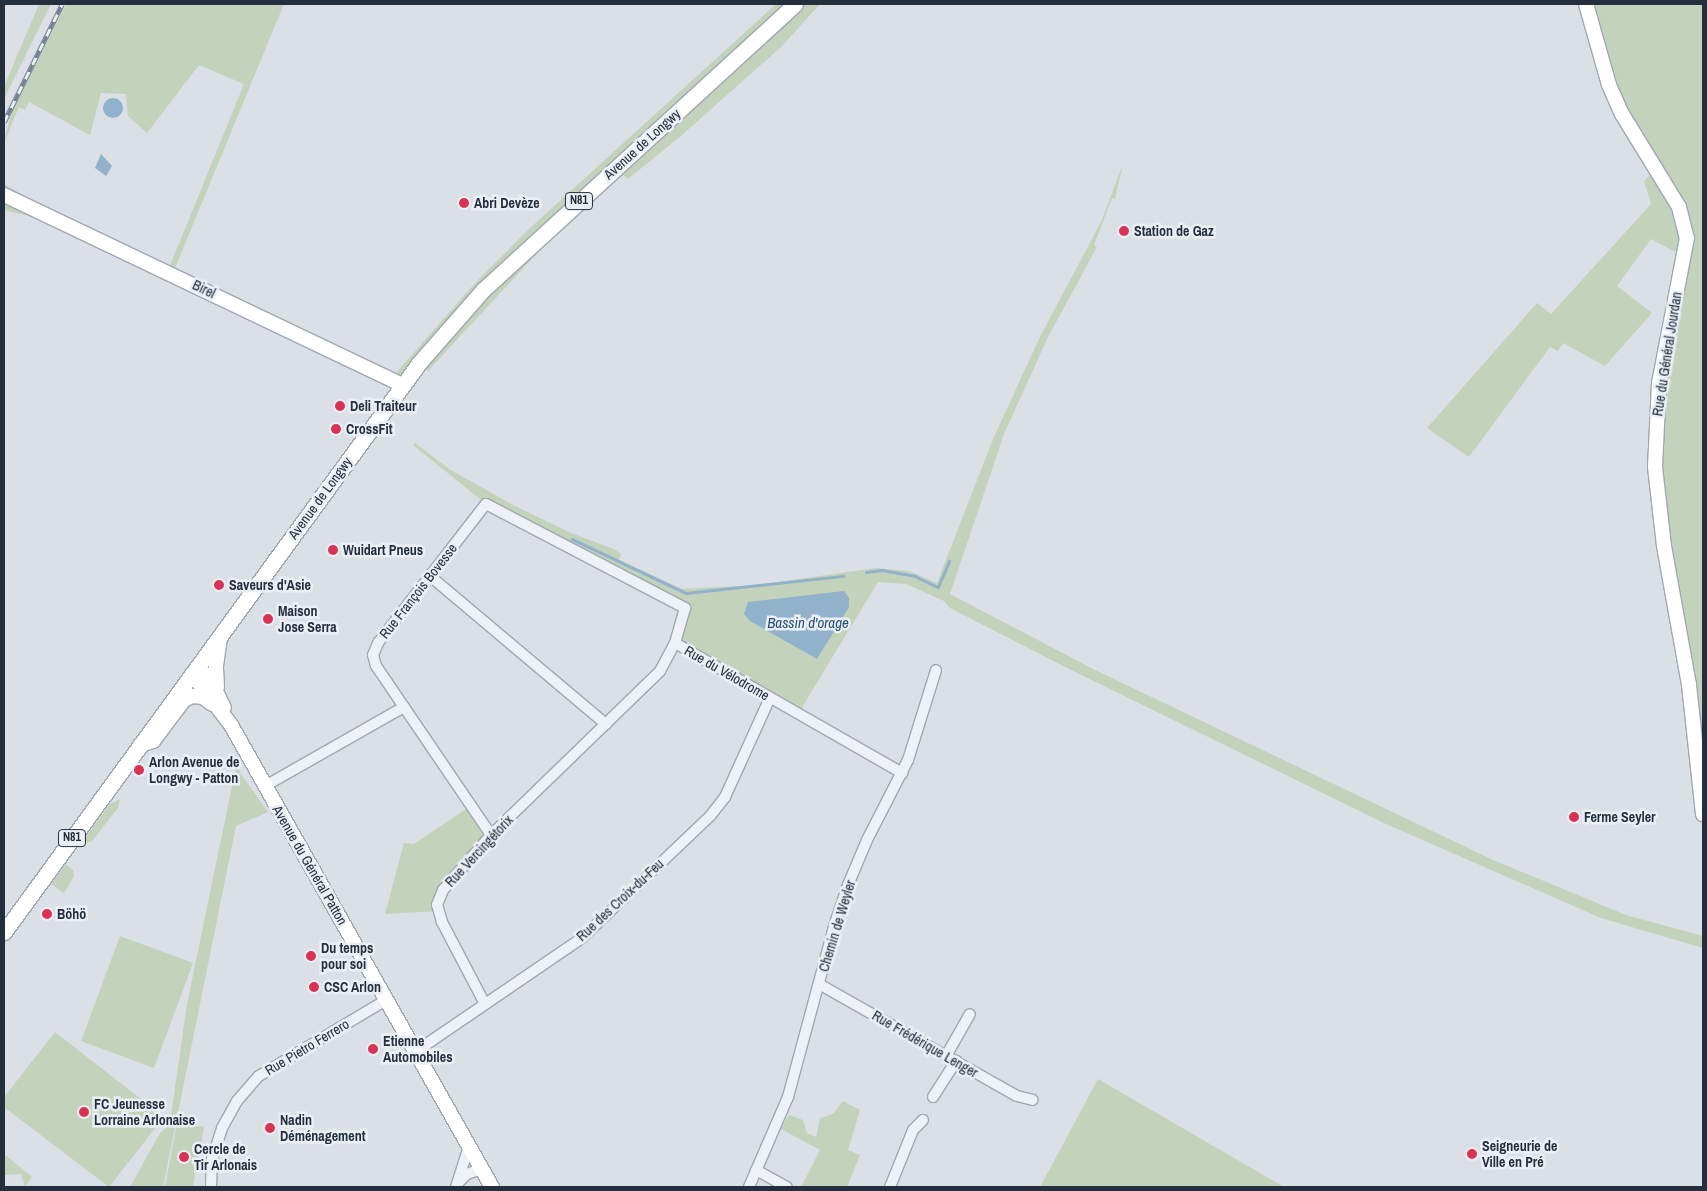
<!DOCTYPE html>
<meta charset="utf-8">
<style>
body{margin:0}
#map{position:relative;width:1707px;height:1191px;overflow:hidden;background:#dbe0e7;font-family:"Archivo Narrow",sans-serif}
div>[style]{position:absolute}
.green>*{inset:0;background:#c2d2bb}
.water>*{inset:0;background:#92b1cb}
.round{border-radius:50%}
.stream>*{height:2.5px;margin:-1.25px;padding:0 1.25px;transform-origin:1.25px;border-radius:1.25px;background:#92b1cb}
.roads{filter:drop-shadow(1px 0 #a0a7b1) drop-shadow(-1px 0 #a0a7b1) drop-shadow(0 1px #a0a7b1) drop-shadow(0 -1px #a0a7b1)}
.street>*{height:10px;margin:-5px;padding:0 5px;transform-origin:5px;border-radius:5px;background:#eef1f5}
.secondary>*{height:14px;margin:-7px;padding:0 7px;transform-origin:7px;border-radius:7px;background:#fff}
.primary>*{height:15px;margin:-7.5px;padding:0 7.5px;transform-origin:7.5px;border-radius:7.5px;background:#fff}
.rail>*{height:4.5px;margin-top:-2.25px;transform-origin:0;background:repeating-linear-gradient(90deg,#eaeff5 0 8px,#738092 0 16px);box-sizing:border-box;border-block:1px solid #738092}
.dots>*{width:14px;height:14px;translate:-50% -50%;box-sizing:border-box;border:2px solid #eaeff5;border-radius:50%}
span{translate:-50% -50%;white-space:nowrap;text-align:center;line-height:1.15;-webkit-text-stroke:5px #eaeff5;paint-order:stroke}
.shield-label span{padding:1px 4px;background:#eaeff5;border:1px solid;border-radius:4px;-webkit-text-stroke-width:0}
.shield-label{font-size:12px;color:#242f3e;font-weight:700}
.street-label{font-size:14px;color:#242f3e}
.poi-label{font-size:14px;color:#242f3e;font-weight:700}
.left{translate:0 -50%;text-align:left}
.water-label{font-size:15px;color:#2a5075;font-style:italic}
.frame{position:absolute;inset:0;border:5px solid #242f3e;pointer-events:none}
</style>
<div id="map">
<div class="green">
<i style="clip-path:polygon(39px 4px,51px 4px,4px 99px,4px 87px)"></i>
<i style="clip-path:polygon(66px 4px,284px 4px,175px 268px,395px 374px,475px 283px,530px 228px,776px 4px,820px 4px,781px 47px,682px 135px,628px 179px,623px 175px,543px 247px,428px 371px,419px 364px,403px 385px,49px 221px,4px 210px,4px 184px,52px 212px,169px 268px,244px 84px,199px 65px,147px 133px,128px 116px,126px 94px,101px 93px,90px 135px,29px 102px,25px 110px,19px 107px,4px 143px,11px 113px)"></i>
<i style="clip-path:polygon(1586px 4px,1703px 4px,1703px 814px,1655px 427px,1685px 257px,1651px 239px,1617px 286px,1652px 313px,1605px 366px,1563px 343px,1558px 351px,1550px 347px,1469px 457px,1427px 428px,1537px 303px,1551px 314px,1651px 204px,1644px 181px,1656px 170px,1622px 114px)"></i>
<i style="clip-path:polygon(1123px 164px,1115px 199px,1112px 198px,1094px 245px,1097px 247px,1048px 337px,1004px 434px,950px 594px,1095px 670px,1493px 860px,1626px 915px,1703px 936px,1703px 948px,1601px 918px,1386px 824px,1067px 668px,950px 608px,944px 601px,906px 584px,878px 582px,798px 714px,675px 643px,685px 607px,486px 504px,413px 445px,415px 443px,449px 469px,513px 505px,571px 533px,614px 549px,621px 554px,619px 560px,682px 589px,757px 585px,876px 568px,909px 571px,937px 583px,993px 439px,1040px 337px,1101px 222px)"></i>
<i style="clip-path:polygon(236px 767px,268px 812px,236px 826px,163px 1187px,130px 1187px,160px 1133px,167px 1127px,172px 1109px,187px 1004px)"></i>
<i style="clip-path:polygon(120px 799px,118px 808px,92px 841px,86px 843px,84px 839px,110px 804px)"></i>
<i style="clip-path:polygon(472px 805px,491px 835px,451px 876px,439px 911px,385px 914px,404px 843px,414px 844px)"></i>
<i style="clip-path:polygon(66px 864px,73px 870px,74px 876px,64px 893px,51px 884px)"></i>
<i style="clip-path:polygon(120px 936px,193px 963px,154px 1068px,81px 1041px)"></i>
<i style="clip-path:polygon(55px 1032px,164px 1117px,109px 1187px,4px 1107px,4px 1097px)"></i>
<i style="clip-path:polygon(1098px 1079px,1284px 1187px,1040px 1187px)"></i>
<i style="clip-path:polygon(843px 1101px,860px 1110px,848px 1150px,860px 1155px,847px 1187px,801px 1187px,820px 1150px,781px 1129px,789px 1115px,803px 1120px,807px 1133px,816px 1137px,820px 1118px,833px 1114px)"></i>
<i style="clip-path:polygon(177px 1122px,204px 1127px,193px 1187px,165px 1187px)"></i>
<i style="clip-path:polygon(4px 1154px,32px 1177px,25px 1187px,21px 1174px,5px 1175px)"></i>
</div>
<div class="water">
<i class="round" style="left:103px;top:98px;width:20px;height:20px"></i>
<i style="clip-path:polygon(101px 154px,112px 166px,106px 176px,95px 168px)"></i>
<i style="clip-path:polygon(844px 591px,849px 598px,849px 607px,817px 659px,750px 621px,744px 614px,748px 602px)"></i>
</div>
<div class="stream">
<i style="left:572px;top:539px;width:126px;rotate:25.3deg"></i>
<i style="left:686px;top:593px;width:158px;rotate:-6.2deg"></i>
<i style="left:866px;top:572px;width:16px;rotate:-7deg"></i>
<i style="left:882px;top:570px;width:34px;rotate:10deg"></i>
<i style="left:915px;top:576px;width:25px;rotate:26deg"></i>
<i style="left:938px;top:587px;width:28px;rotate:-67deg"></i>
</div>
<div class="roads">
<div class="street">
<i style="left:430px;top:576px;width:230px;rotate:40.1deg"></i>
<i style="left:265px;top:786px;width:160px;rotate:-29.6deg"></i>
<i style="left:491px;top:835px;width:204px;rotate:-124.2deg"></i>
<i style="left:376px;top:666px;width:11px;rotate:-105deg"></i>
<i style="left:373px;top:655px;width:13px;rotate:-67deg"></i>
<i style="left:378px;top:643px;width:176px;rotate:-52.2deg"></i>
<i style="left:486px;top:504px;width:225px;rotate:27.6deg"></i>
<i style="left:685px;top:608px;width:36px;rotate:106deg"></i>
<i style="left:675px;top:643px;width:262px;rotate:29.8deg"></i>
<i style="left:819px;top:984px;width:227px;rotate:29.5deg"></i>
<i style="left:1017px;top:1096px;width:16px;rotate:14deg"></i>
<i style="left:485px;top:1004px;width:93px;rotate:-117.7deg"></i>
<i style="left:442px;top:922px;width:18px;rotate:-106deg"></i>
<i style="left:437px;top:905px;width:16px;rotate:-68deg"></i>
<i style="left:443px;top:890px;width:73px;rotate:-48.9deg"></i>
<i style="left:491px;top:835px;width:235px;rotate:-44.1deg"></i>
<i style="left:660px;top:671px;width:32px;rotate:-62deg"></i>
<i style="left:415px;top:1052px;width:202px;rotate:-34.3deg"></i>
<i style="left:582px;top:938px;width:178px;rotate:-43.6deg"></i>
<i style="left:711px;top:815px;width:23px;rotate:-52deg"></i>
<i style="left:725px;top:797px;width:109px;rotate:-65.6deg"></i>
<i style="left:946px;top:1056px;width:48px;rotate:-60.3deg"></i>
<i style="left:933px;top:1097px;width:43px;rotate:-57.4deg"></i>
<i style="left:756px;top:1170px;width:35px;rotate:29deg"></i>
<i style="left:458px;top:1183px;width:13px;rotate:-45deg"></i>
<i style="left:467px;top:1174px;width:15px;rotate:-20deg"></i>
<i style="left:211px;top:1187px;width:28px;rotate:-88deg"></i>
<i style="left:212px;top:1159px;width:33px;rotate:-72deg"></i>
<i style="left:222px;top:1128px;width:31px;rotate:-61deg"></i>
<i style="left:237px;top:1101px;width:33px;rotate:-49deg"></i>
<i style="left:259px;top:1076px;width:148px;rotate:-30.9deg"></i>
<i style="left:456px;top:1187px;width:43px;rotate:-72.4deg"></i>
<i style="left:749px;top:1187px;width:98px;rotate:-66.6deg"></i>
<i style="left:788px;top:1097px;width:177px;rotate:-74.9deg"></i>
<i style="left:834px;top:926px;width:43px;rotate:-71.1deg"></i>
<i style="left:848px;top:885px;width:49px;rotate:-67.1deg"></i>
<i style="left:867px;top:840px;width:90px;rotate:-62.9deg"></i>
<i style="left:908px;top:760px;width:94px;rotate:-72.7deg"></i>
<i style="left:890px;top:1187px;width:61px;rotate:-68deg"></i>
<i style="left:913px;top:1130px;width:14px;rotate:-45deg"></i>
</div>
<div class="secondary">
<i style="left:1586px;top:4px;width:84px;rotate:74.1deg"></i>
<i style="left:1609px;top:85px;width:32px;rotate:66deg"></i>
<i style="left:1622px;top:114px;width:109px;rotate:58.5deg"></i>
<i style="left:1679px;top:207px;width:32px;rotate:76deg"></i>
<i style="left:1687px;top:238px;width:148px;rotate:100.9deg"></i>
<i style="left:1659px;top:383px;width:84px;rotate:92.7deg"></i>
<i style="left:1655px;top:467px;width:80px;rotate:83.5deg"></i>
<i style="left:1664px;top:546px;width:141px;rotate:79.8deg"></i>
<i style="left:1689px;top:685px;width:130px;rotate:83.8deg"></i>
<i style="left:4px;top:195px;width:442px;rotate:25.5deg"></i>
<i style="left:197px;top:668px;width:15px;rotate:37deg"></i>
<i style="left:209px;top:677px;width:34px;rotate:64deg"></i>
<i style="left:192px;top:674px;width:64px;rotate:52.6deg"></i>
<i style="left:231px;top:725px;width:531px;rotate:60.54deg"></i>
<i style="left:217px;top:687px;width:21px;rotate:-93deg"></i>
<i style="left:216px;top:666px;width:30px;rotate:-82deg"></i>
<i style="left:140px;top:745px;width:14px;rotate:-17deg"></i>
<i style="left:153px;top:741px;width:51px;rotate:-52.9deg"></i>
<i style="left:184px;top:700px;width:9px;rotate:-27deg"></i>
<i style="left:192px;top:696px;width:11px;rotate:5deg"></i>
<i style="left:203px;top:697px;width:11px;rotate:38deg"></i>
</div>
<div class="primary">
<i style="left:4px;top:932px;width:704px;rotate:-53.89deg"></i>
<i style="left:419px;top:363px;width:97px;rotate:-48.8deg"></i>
<i style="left:483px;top:290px;width:423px;rotate:-42.5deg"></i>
</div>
</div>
<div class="rail">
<i style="left:4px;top:122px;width:131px;rotate:-63.8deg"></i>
</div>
<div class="dots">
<i style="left:464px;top:203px;background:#da3254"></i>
<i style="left:1124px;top:231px;background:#da3254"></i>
<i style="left:340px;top:406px;background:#da3254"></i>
<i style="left:336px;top:429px;background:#da3254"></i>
<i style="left:333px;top:550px;background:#da3254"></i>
<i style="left:219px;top:585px;background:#da3254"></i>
<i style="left:268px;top:619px;background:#da3254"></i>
<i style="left:139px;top:770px;background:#da3254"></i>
<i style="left:1574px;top:817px;background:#da3254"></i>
<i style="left:47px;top:914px;background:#da3254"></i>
<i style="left:311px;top:956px;background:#da3254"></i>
<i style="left:314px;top:987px;background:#da3254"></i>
<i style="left:373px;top:1049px;background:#da3254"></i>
<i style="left:84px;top:1112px;background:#da3254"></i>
<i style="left:270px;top:1128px;background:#da3254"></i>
<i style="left:1472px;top:1154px;background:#da3254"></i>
<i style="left:184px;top:1157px;background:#da3254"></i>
</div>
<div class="shield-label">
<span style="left:579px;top:201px">N81</span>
<span style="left:72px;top:838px">N81</span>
</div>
<div class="street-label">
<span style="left:642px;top:144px;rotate:-42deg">Avenue de Longwy</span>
<span style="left:204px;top:289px;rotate:26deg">Birel</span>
<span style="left:1667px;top:354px;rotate:-81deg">Rue du Général Jourdan</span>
<span style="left:320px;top:498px;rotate:-54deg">Avenue de Longwy</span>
<span style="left:418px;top:591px;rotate:-52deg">Rue François Bovesse</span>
<span style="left:727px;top:673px;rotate:30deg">Rue du Vélodrome</span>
<span style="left:479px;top:851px;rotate:-47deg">Rue Vercingétorix</span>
<span style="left:310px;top:865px;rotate:60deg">Avenue du Général Patton</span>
<span style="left:620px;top:900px;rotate:-43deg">Rue des Croix-du-Feu</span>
<span style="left:837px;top:926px;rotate:-73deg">Chemin de Weyler</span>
<span style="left:925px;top:1044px;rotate:30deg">Rue Frédérique Lenger</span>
<span style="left:307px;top:1047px;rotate:-31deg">Rue Pietro Ferrero</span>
</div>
<div class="poi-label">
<span class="left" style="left:474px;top:203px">Abri Devèze</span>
<span class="left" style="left:1134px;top:231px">Station de Gaz</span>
<span class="left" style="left:350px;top:406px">Deli Traiteur</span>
<span class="left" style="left:346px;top:429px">CrossFit</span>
<span class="left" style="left:343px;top:550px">Wuidart Pneus</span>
<span class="left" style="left:229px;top:585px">Saveurs d'Asie</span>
<span class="left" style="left:278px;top:619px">Maison<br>Jose Serra</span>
<span class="left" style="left:149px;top:770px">Arlon Avenue de<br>Longwy - Patton</span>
<span class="left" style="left:1584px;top:817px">Ferme Seyler</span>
<span class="left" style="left:57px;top:914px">Böhö</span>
<span class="left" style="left:321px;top:956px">Du temps<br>pour soi</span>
<span class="left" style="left:324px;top:987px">CSC Arlon</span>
<span class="left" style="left:383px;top:1049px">Etienne<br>Automobiles</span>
<span class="left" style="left:94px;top:1112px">FC Jeunesse<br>Lorraine Arlonaise</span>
<span class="left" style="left:280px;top:1128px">Nadin<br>Déménagement</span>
<span class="left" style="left:1482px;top:1154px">Seigneurie de<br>Ville en Pré</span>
<span class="left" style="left:194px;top:1157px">Cercle de<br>Tir Arlonais</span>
</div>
<div class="water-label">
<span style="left:808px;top:623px">Bassin d'orage</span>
</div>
<div class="frame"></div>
</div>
